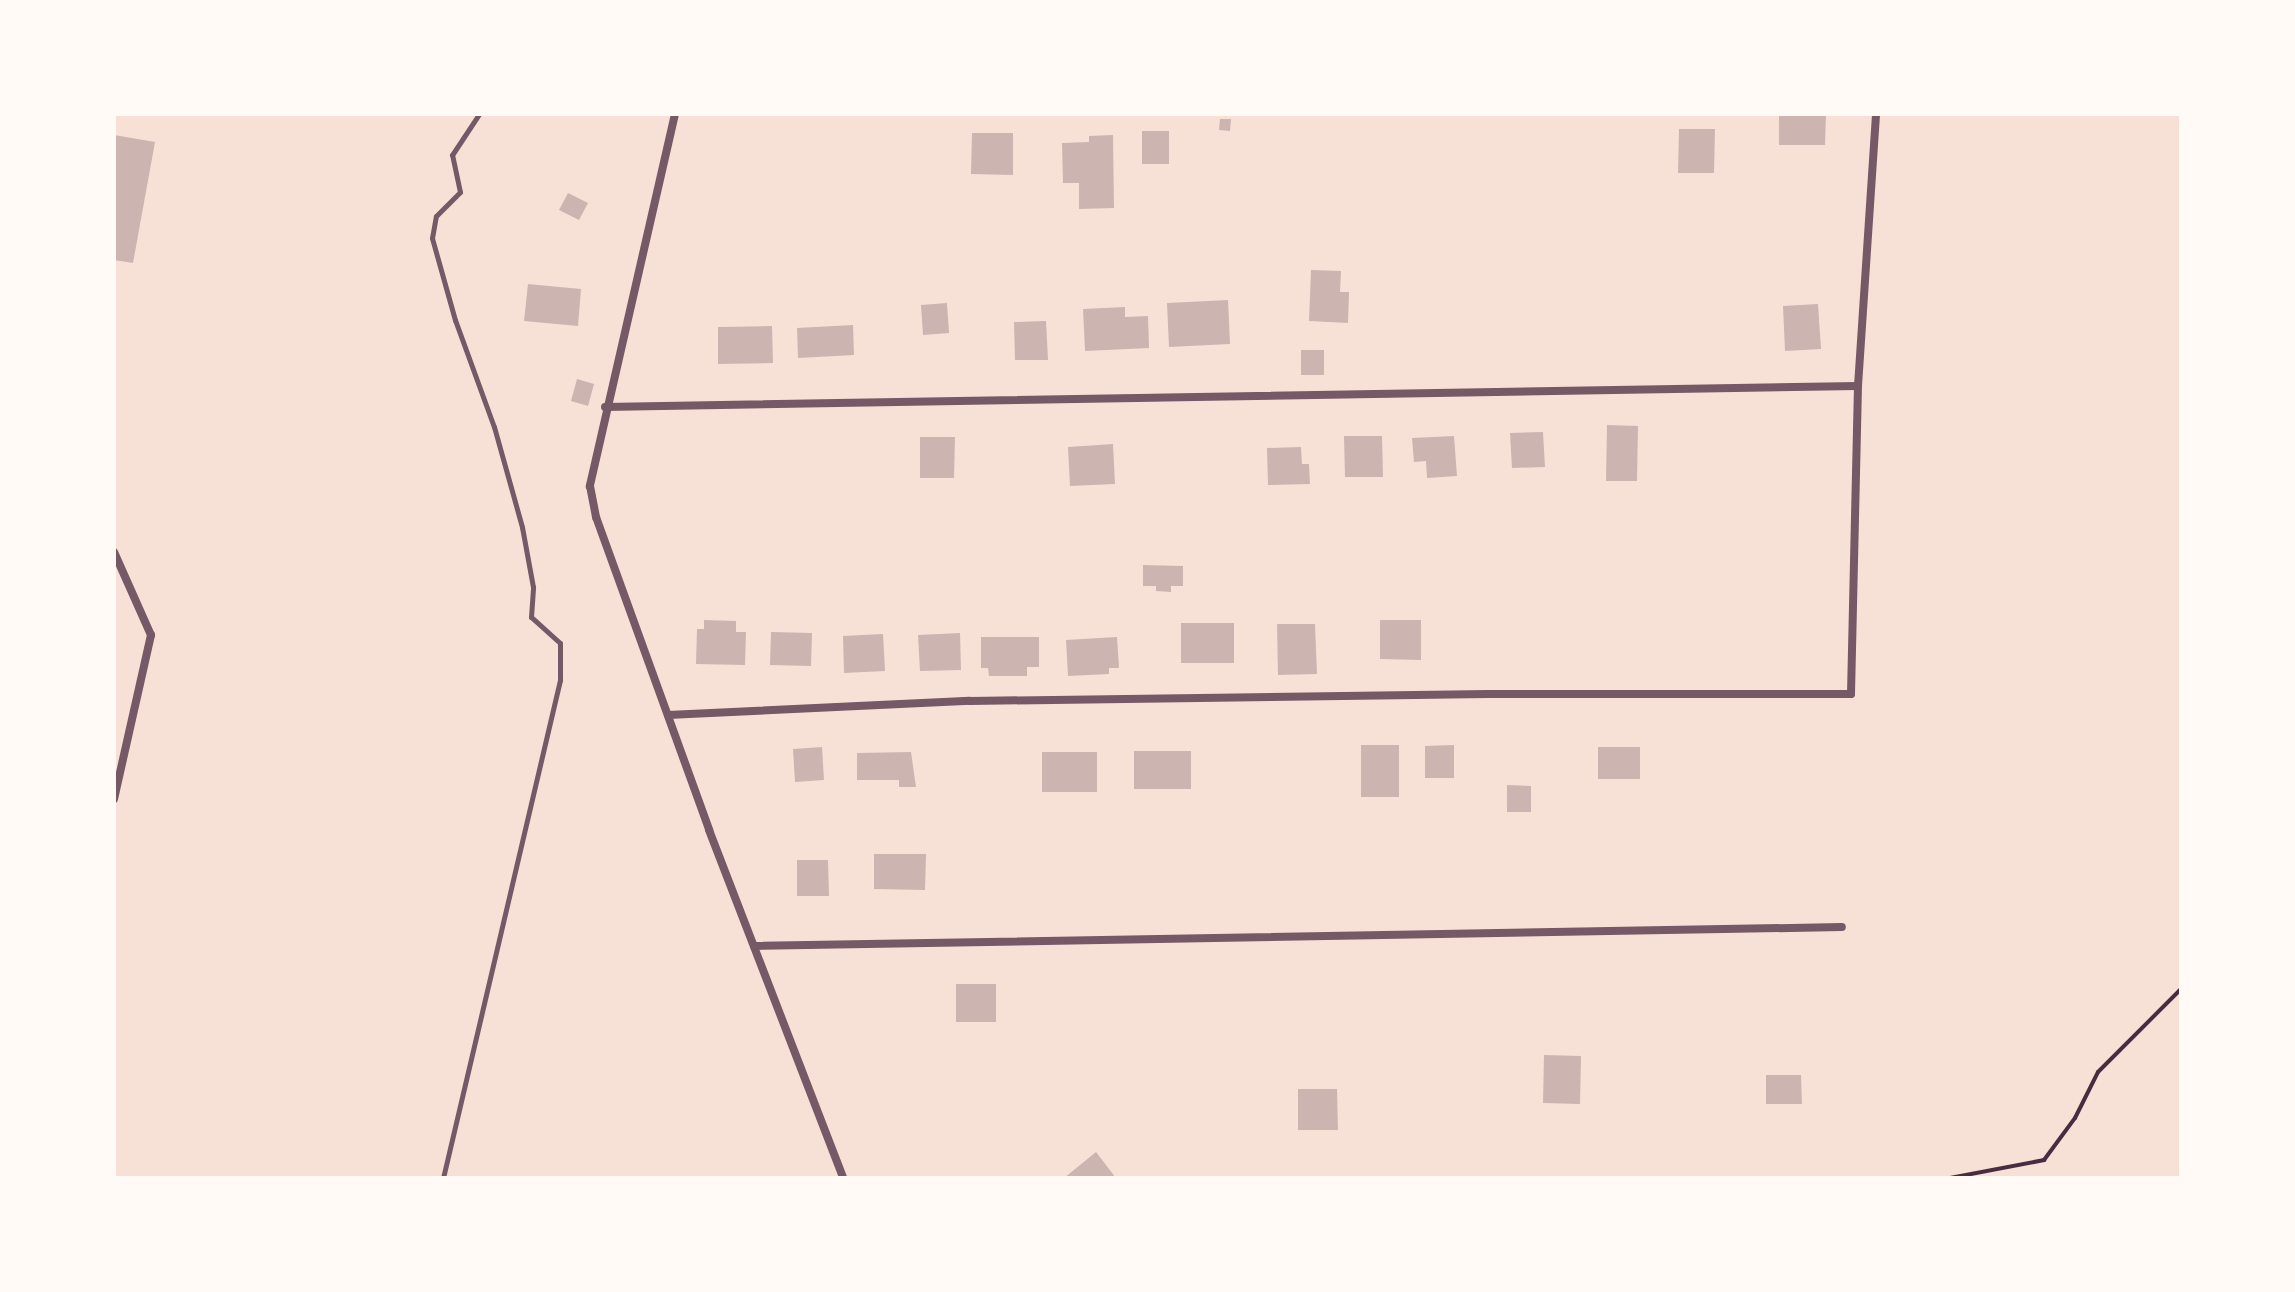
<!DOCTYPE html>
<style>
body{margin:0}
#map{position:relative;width:2295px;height:1292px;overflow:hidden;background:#f7e1d7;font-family:Bitter,serif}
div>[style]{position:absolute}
.building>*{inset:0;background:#ccb4b1}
.path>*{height:4px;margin:-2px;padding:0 2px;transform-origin:2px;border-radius:2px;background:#4a2c40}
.service>*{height:5px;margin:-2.5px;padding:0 2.5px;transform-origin:2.5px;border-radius:2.5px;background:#755966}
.minor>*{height:8px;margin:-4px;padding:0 4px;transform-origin:4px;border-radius:4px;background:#755966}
span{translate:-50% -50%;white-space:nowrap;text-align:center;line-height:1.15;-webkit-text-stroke:7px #fffaf5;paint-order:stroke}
.frame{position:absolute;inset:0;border:116px solid #fffaf5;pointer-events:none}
</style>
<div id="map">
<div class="building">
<i style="clip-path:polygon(1779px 114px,1826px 114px,1825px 145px,1779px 145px)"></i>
<i style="clip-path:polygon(1220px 119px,1231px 119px,1230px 131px,1219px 130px)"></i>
<i style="clip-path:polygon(1679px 129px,1715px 129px,1714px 173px,1678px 173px)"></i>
<i style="clip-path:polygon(1142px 131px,1169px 131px,1169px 164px,1142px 164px)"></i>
<i style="clip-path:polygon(972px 133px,1013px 133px,1013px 175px,971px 174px)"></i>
<i style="clip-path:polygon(114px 135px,155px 142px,133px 263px,114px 260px)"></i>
<i style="clip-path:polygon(1113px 135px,1114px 208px,1079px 209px,1079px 183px,1063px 183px,1062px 143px,1089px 142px,1089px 136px)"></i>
<i style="clip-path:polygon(568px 193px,588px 203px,579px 220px,559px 210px)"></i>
<i style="clip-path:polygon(1311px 270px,1341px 271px,1340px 292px,1349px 292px,1348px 323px,1309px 321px)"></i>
<i style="clip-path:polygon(528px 284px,581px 289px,578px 326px,524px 321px)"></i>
<i style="clip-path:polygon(1228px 300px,1230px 344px,1169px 347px,1167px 303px)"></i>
<i style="clip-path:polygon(947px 303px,949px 333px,923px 335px,921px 305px)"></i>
<i style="clip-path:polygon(1818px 304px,1821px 349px,1785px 351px,1783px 306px)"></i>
<i style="clip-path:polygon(1125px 307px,1125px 317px,1148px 316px,1149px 348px,1085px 351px,1083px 309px)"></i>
<i style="clip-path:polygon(1046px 321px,1048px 360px,1015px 360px,1014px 322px)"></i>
<i style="clip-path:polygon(853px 325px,854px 355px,798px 358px,797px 328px)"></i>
<i style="clip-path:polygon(772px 326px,773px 363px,718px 364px,718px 327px)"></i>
<i style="clip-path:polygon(1301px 350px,1324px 350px,1324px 375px,1301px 375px)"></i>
<i style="clip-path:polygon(577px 379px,594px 384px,588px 406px,571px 401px)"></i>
<i style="clip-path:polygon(1607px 425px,1638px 426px,1637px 481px,1606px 481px)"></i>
<i style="clip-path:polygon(1543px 432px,1545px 467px,1512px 468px,1510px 433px)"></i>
<i style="clip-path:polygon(1344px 436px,1382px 436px,1383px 477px,1345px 477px)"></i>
<i style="clip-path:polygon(1454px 436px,1457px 476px,1427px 478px,1426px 461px,1414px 462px,1412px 438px)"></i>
<i style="clip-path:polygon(920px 437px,955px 437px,954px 478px,920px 478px)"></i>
<i style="clip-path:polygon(1113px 444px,1115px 484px,1070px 486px,1068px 447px)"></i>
<i style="clip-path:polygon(1301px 447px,1302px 464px,1309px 464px,1310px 484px,1268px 485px,1267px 448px)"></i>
<i style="clip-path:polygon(1143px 565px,1183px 566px,1183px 586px,1171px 586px,1171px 592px,1156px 591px,1156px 586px,1143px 586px)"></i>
<i style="clip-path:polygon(704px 620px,736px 621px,736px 632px,746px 632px,745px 665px,696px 664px,697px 629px,704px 629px)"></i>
<i style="clip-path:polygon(1380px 620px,1421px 620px,1421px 660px,1380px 659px)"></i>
<i style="clip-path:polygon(1181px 623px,1234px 623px,1234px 663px,1181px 663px)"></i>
<i style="clip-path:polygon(1277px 624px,1315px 624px,1317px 674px,1278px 675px)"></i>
<i style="clip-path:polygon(771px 632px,812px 633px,811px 666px,770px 665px)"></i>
<i style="clip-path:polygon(960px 633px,961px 670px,920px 671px,918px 635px)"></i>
<i style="clip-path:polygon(883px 634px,885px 671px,844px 673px,843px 636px)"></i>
<i style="clip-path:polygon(981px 637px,1039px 637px,1039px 667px,1027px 667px,1027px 676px,989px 676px,988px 668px,981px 668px)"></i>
<i style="clip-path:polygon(1117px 637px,1119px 668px,1109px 668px,1109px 674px,1068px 676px,1066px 640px)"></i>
<i style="clip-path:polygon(1361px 745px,1399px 745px,1399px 797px,1361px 797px)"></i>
<i style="clip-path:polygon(1454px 745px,1454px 778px,1425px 778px,1425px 746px)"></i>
<i style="clip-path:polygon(822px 747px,824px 780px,795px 782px,793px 749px)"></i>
<i style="clip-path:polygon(1598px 747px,1640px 747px,1640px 779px,1598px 779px)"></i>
<i style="clip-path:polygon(1134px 751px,1191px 751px,1191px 789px,1134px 789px)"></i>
<i style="clip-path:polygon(911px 752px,916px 787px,899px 787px,899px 780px,857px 780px,857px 753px)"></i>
<i style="clip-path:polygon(1042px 752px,1097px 752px,1097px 792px,1042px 792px)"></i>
<i style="clip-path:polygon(1507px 785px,1531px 786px,1531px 812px,1507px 812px)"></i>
<i style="clip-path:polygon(874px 854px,926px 854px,925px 890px,874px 889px)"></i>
<i style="clip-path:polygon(797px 860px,828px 860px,829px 896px,797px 896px)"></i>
<i style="clip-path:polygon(956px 984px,996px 984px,996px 1022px,956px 1022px)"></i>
<i style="clip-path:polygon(1544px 1055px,1581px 1056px,1580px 1104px,1543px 1103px)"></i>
<i style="clip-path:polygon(1766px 1075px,1801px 1075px,1802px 1104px,1766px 1104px)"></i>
<i style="clip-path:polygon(1298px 1089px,1337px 1089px,1338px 1130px,1298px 1130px)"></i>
<i style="clip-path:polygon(1096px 1152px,1116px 1178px,1064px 1178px)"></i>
</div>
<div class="path">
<i style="left:1950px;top:1178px;width:96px;rotate:-10.8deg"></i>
<i style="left:2044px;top:1160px;width:52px;rotate:-53.6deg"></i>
<i style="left:2075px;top:1118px;width:51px;rotate:-63.4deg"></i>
<i style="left:2098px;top:1072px;width:117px;rotate:-45deg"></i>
</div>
<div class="service">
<i style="left:443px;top:1178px;width:512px;rotate:-76.78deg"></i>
<i style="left:560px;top:680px;width:37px;rotate:-90deg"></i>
<i style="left:560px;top:643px;width:39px;rotate:-138deg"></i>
<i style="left:531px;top:617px;width:30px;rotate:-86deg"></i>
<i style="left:533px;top:587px;width:61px;rotate:-100.4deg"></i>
<i style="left:522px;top:527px;width:104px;rotate:-105.6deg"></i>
<i style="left:494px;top:427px;width:114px;rotate:-110deg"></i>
<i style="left:455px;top:320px;width:85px;rotate:-105.7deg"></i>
<i style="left:432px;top:238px;width:22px;rotate:-80deg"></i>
<i style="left:436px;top:216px;width:34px;rotate:-45deg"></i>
<i style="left:460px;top:192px;width:38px;rotate:-102deg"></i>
<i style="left:452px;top:155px;width:49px;rotate:-56.6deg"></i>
</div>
<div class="minor">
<i style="left:675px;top:114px;width:382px;rotate:102.9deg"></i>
<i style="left:590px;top:486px;width:32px;rotate:79deg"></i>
<i style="left:596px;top:517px;width:333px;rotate:70.1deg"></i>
<i style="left:709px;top:830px;width:373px;rotate:68.9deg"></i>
<i style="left:605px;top:407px;width:1253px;rotate:-0.96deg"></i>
<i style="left:114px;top:552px;width:91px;rotate:66deg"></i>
<i style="left:151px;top:635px;width:168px;rotate:102.7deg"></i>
<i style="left:668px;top:715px;width:302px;rotate:-2.7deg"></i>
<i style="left:970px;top:701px;width:518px;rotate:-0.77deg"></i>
<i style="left:1488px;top:694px;width:363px"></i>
<i style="left:1851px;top:694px;width:308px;rotate:-88.7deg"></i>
<i style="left:1858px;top:386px;width:273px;rotate:-86.2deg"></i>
<i style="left:754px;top:946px;width:1088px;rotate:-1deg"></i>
</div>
<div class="frame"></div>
</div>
